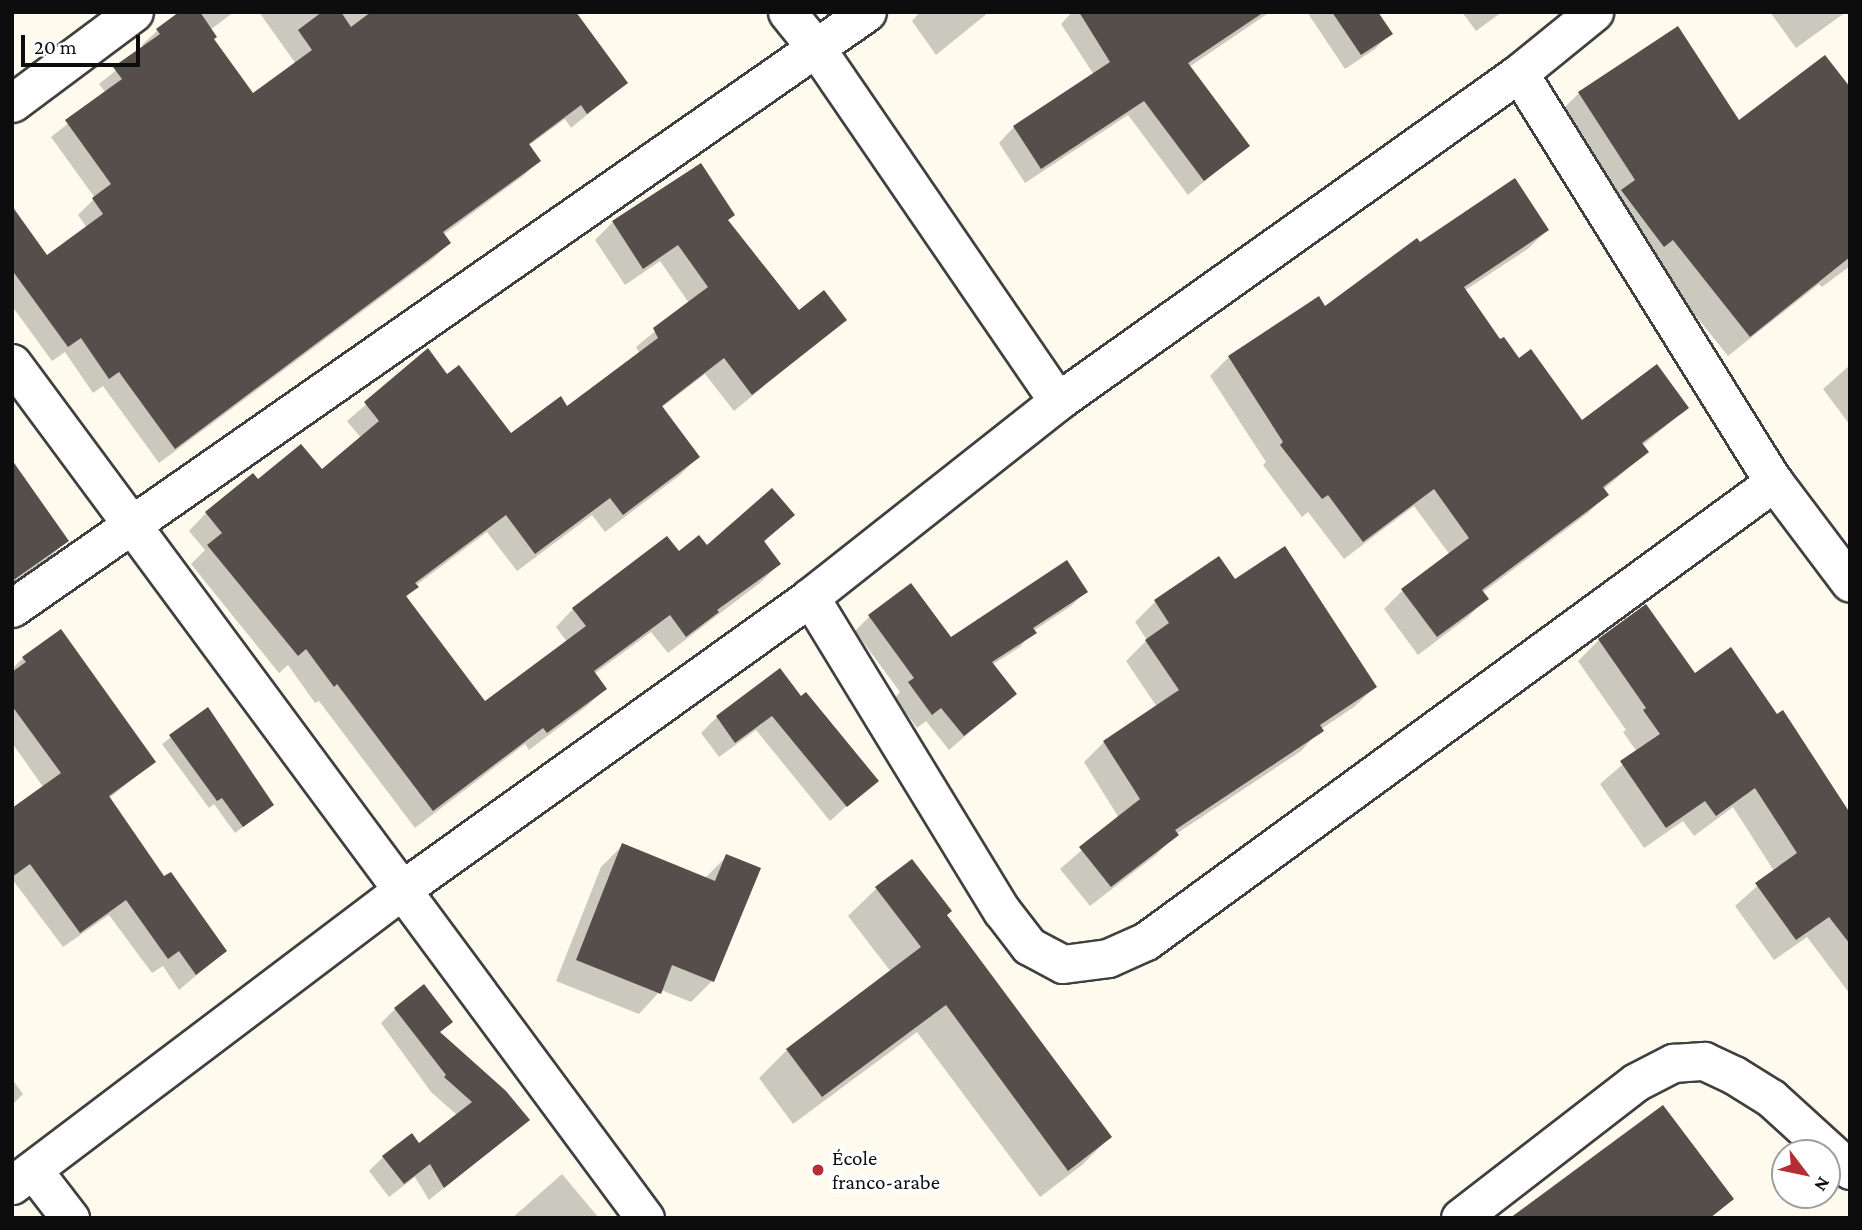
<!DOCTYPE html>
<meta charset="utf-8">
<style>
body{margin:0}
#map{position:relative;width:1862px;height:1230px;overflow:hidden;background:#fefbee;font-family:"Crimson Pro",serif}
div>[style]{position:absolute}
.shadow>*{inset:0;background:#0003}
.building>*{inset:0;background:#554e4a}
.roads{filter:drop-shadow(2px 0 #404040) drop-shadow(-2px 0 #404040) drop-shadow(0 2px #404040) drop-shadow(0 -2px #404040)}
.street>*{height:37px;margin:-18.5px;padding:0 18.5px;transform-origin:18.5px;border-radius:18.5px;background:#fff}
.dots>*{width:19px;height:19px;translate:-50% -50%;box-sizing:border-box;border:4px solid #fff;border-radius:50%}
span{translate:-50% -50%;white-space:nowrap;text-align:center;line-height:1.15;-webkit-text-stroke:7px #fff;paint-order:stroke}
.poi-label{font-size:21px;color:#0d0d0d}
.left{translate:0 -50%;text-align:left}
.frame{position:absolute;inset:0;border:14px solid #0d0d0d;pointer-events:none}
.north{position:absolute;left:1771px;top:1139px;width:70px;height:70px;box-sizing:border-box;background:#fff;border:2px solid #9e9e9e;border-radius:50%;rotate:122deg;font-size:19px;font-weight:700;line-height:28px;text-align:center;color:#0d0d0d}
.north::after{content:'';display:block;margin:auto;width:24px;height:32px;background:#b42e33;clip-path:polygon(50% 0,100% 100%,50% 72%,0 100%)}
.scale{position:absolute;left:21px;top:35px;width:119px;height:32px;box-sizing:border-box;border:4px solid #0d0d0d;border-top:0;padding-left:9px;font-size:21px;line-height:24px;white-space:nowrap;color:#0d0d0d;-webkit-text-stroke:5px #fff;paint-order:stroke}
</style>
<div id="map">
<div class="shadow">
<i style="clip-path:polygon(182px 12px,234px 12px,210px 30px,212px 39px,253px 95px,296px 64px,259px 12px,573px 12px,626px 83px,571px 128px,565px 119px,528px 146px,539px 161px,523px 176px,443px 235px,449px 243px,434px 258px,159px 463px,103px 386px,93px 393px,65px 352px,52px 361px,12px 306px,12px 209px,47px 258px,87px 228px,78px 215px,95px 198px,51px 137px,106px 93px,99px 84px,144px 48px,142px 45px,158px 30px)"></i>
<i style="clip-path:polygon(920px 12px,989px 12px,936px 55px,912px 21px)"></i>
<i style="clip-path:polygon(1072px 12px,1270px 12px,1189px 67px,1247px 146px,1188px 195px,1128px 115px,1025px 183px,999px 143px,1014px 127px,1094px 75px,1061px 24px)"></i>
<i style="clip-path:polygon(1307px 12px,1376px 12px,1390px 34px,1375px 49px,1345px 69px)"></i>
<i style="clip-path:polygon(1462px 12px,1502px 12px,1476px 31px)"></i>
<i style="clip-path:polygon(1770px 12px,1846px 12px,1796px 48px)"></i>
<i style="clip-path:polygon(1850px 90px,1850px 266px,1822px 287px,1819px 284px,1728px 356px,1651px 260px,1558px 114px,1579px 93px,1739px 123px)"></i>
<i style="clip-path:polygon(701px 165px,726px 221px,798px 312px,845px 319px,734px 411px,705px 374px,661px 408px,698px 457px,680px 475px,605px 532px,592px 515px,517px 571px,487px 532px,415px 586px,406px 598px,485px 704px,567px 642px,556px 627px,573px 609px,679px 553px,707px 547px,792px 515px,763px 543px,779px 564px,761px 582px,668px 653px,651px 632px,594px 674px,605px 689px,587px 706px,529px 750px,525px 744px,415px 828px,319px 701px,315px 703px,288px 665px,279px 673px,191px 564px,205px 550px,189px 531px,206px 513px,258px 482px,322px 471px,361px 438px,347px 421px,428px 351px,447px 376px,511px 435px,567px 408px,640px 354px,636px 347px,689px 303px,660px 261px,625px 285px,595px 240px,613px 222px)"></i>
<i style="clip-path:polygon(1547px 230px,1529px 248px,1464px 291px,1499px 342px,1582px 423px,1687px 408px,1642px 446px,1647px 452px,1603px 490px,1606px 495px,1588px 513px,1482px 593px,1486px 599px,1468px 617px,1418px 655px,1384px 609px,1402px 591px,1450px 555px,1414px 506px,1344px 559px,1308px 512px,1302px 517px,1263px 465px,1266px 462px,1210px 376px,1229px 357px,1325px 308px,1419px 245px)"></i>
<i style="clip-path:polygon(1850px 365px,1850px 425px,1823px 389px)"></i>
<i style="clip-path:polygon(12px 463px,67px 540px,46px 561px,12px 585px)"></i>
<i style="clip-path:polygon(1234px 581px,1375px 687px,1354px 707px,1321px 729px,1301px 751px,1176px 834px,1156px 855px,1090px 906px,1060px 869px,1119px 818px,1084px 762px,1104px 742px,1157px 707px,1126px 661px,1147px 640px,1135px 622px,1155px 602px)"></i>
<i style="clip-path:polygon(1085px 592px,1071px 606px,1033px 631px,1020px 647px,992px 665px,1014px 694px,949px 750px,926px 721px,917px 728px,895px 698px,900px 692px,855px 631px,870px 616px,950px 639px)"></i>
<i style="clip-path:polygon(1599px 640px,1694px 675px,1850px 816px,1850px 994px,1807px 937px,1774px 960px,1735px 906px,1774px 871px,1733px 807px,1694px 836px,1683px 821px,1644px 848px,1600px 784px,1637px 752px,1623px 732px,1626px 730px,1578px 661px)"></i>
<i style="clip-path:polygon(23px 658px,154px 762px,108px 799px,164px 879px,225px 951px,179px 990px,163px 966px,152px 973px,109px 915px,63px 947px,12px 879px,12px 811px,44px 788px,12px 743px,12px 669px)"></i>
<i style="clip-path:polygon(780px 671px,800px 698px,876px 780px,830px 821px,756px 730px,719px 757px,701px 733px,717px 717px)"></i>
<i style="clip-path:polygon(208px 710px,272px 805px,235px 833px,214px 804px,209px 808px,162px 744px)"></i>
<i style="clip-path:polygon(622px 846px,705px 878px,727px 856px,712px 981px,691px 1002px,661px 990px,639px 1014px,556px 981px,601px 867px)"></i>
<i style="clip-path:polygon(877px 888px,946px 915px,1110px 1137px,1082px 1165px,1040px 1197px,917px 1032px,793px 1124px,759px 1078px,787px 1050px,891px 972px,848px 916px)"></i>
<i style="clip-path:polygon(395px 1009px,438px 1033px,527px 1120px,429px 1200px,415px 1177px,389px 1197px,369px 1171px,383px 1157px,419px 1145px,457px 1115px,431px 1092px,381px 1023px)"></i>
<i style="clip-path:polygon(12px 1079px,23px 1094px,12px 1105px)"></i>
<i style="clip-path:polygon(562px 1174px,599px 1218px,512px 1218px)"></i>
</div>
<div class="building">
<i style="clip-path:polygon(179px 12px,200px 12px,217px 37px,214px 39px,253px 93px,312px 50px,298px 30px,322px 12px,341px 12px,351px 27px,371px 12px,576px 12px,628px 83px,587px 114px,581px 105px,529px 144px,541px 161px,443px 232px,451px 243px,175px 449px,119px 372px,109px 379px,81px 338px,68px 347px,12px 270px,12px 206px,47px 255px,103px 214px,92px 198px,111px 184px,65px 120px,122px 79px,113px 67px,160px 34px,156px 29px)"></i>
<i style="clip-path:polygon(1079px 12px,1264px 12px,1188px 63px,1250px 146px,1204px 181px,1144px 101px,1041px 169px,1013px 126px,1110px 62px)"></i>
<i style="clip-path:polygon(1332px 12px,1378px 12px,1393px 34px,1361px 55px)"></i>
<i style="clip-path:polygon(1678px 26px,1739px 120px,1825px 55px,1850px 87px,1850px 257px,1750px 337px,1673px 240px,1664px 247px,1621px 190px,1635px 180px,1578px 92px)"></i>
<i style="clip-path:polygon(701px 163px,735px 215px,728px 220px,799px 310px,824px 290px,847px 320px,752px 395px,724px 358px,662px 406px,700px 457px,623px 515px,610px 498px,535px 554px,506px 515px,415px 583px,419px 587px,406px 596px,485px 701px,586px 626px,572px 608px,667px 536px,679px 551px,699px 535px,707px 545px,772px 488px,795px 515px,764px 541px,781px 564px,717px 610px,719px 612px,686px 637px,670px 615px,594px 671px,607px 689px,547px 733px,543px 728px,433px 811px,337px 684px,334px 687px,306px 649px,298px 656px,207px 545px,222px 533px,205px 512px,253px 473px,258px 479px,301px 444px,322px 469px,379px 421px,364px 402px,428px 348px,447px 374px,459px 365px,511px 433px,561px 396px,567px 406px,658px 338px,653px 328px,708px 287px,678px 245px,643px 269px,612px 221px)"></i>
<i style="clip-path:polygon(1515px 178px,1549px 230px,1464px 287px,1500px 339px,1504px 337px,1519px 358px,1531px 349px,1582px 420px,1657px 364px,1689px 408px,1642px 443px,1649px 452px,1603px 487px,1609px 495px,1482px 590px,1489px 599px,1437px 637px,1401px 589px,1469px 538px,1434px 489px,1363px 542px,1328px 495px,1322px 499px,1280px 445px,1283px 442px,1228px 356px,1319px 296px,1325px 306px,1417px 238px,1420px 242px)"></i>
<i style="clip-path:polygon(12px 460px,69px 541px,12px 581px)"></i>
<i style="clip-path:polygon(1285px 546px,1377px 687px,1320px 725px,1324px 731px,1175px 830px,1179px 835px,1111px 887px,1079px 847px,1140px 799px,1103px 741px,1179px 690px,1145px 640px,1169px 623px,1154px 600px,1219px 556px,1235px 579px)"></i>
<i style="clip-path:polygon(1067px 560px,1088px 592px,1033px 628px,1037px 633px,992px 662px,1017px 694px,964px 736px,941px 708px,932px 715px,908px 682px,914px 678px,868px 615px,911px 583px,951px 637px)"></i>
<i style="clip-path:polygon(1646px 604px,1695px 673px,1731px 647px,1777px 714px,1783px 710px,1850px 813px,1850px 944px,1829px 917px,1796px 940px,1755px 883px,1797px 853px,1755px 788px,1716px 816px,1705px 801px,1666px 828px,1620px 761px,1660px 734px,1643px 710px,1646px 708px,1598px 639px)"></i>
<i style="clip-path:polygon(61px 629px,156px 762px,109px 796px,164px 876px,171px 872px,227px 951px,196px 975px,179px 951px,168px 959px,126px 900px,80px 933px,30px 864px,12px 877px,12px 808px,61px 773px,12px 706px,12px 672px,26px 662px,22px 657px)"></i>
<i style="clip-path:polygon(780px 668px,801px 696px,806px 692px,879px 781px,847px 807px,772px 716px,735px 743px,716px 716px)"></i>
<i style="clip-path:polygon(208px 707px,274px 805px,243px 827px,222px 798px,217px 801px,169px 735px)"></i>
<i style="clip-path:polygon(622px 843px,715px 881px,726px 854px,761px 868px,714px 982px,672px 965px,661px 994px,576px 960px)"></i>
<i style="clip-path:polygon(912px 859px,952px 911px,947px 915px,1112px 1137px,1068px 1171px,946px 1005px,822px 1097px,786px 1049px,921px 947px,875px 887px)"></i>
<i style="clip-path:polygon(424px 984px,453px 1022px,440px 1032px,506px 1091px,530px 1120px,444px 1188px,430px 1164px,404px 1184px,382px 1156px,412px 1133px,419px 1143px,472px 1102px,444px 1077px,446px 1075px,394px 1008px)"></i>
<i style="clip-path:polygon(1663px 1105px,1734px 1199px,1710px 1218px,1510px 1218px)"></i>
</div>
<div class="roads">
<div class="street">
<i style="left:787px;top:12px;width:46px;rotate:51.1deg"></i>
<i style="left:816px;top:48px;width:428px;rotate:55.6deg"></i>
<i style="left:1519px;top:73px;width:482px;rotate:58.1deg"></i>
<i style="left:1774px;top:482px;width:126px;rotate:53deg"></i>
<i style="left:12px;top:103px;width:152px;rotate:-36.7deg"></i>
<i style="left:12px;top:363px;width:1064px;rotate:53.49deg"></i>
<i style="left:810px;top:597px;width:368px;rotate:58.6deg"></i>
<i style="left:1002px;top:911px;width:44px;rotate:52.4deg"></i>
<i style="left:1029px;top:946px;width:38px;rotate:28deg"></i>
<i style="left:1063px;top:964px;width:45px;rotate:-7.6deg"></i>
<i style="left:1108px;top:958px;width:42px;rotate:-24.1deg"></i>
<i style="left:1146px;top:941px;width:778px;rotate:-36.16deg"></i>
<i style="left:12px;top:608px;width:1042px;rotate:-34.88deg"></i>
<i style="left:33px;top:1170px;width:61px;rotate:52.4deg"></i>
<i style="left:12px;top:1185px;width:492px;rotate:-37.1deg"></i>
<i style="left:404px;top:888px;width:500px;rotate:-35.6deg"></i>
<i style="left:810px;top:597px;width:316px;rotate:-38.3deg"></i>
<i style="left:1058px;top:401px;width:566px;rotate:-35.43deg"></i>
<i style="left:1519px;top:73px;width:97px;rotate:-39.1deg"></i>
<i style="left:1460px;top:1218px;width:222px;rotate:-37.7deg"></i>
<i style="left:1636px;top:1082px;width:42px;rotate:-27.2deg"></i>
<i style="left:1673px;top:1063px;width:31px;rotate:-4deg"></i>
<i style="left:1704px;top:1061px;width:33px;rotate:25deg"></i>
<i style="left:1734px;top:1075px;width:44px;rotate:31.9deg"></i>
<i style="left:1771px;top:1098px;width:107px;rotate:42.3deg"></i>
</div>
</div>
<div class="dots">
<i style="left:818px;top:1170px;background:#b42e33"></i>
</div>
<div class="poi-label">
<span class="left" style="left:832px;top:1170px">École<br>franco-arabe</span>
</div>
<div class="frame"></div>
<div class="north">N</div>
<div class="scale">20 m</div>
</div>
